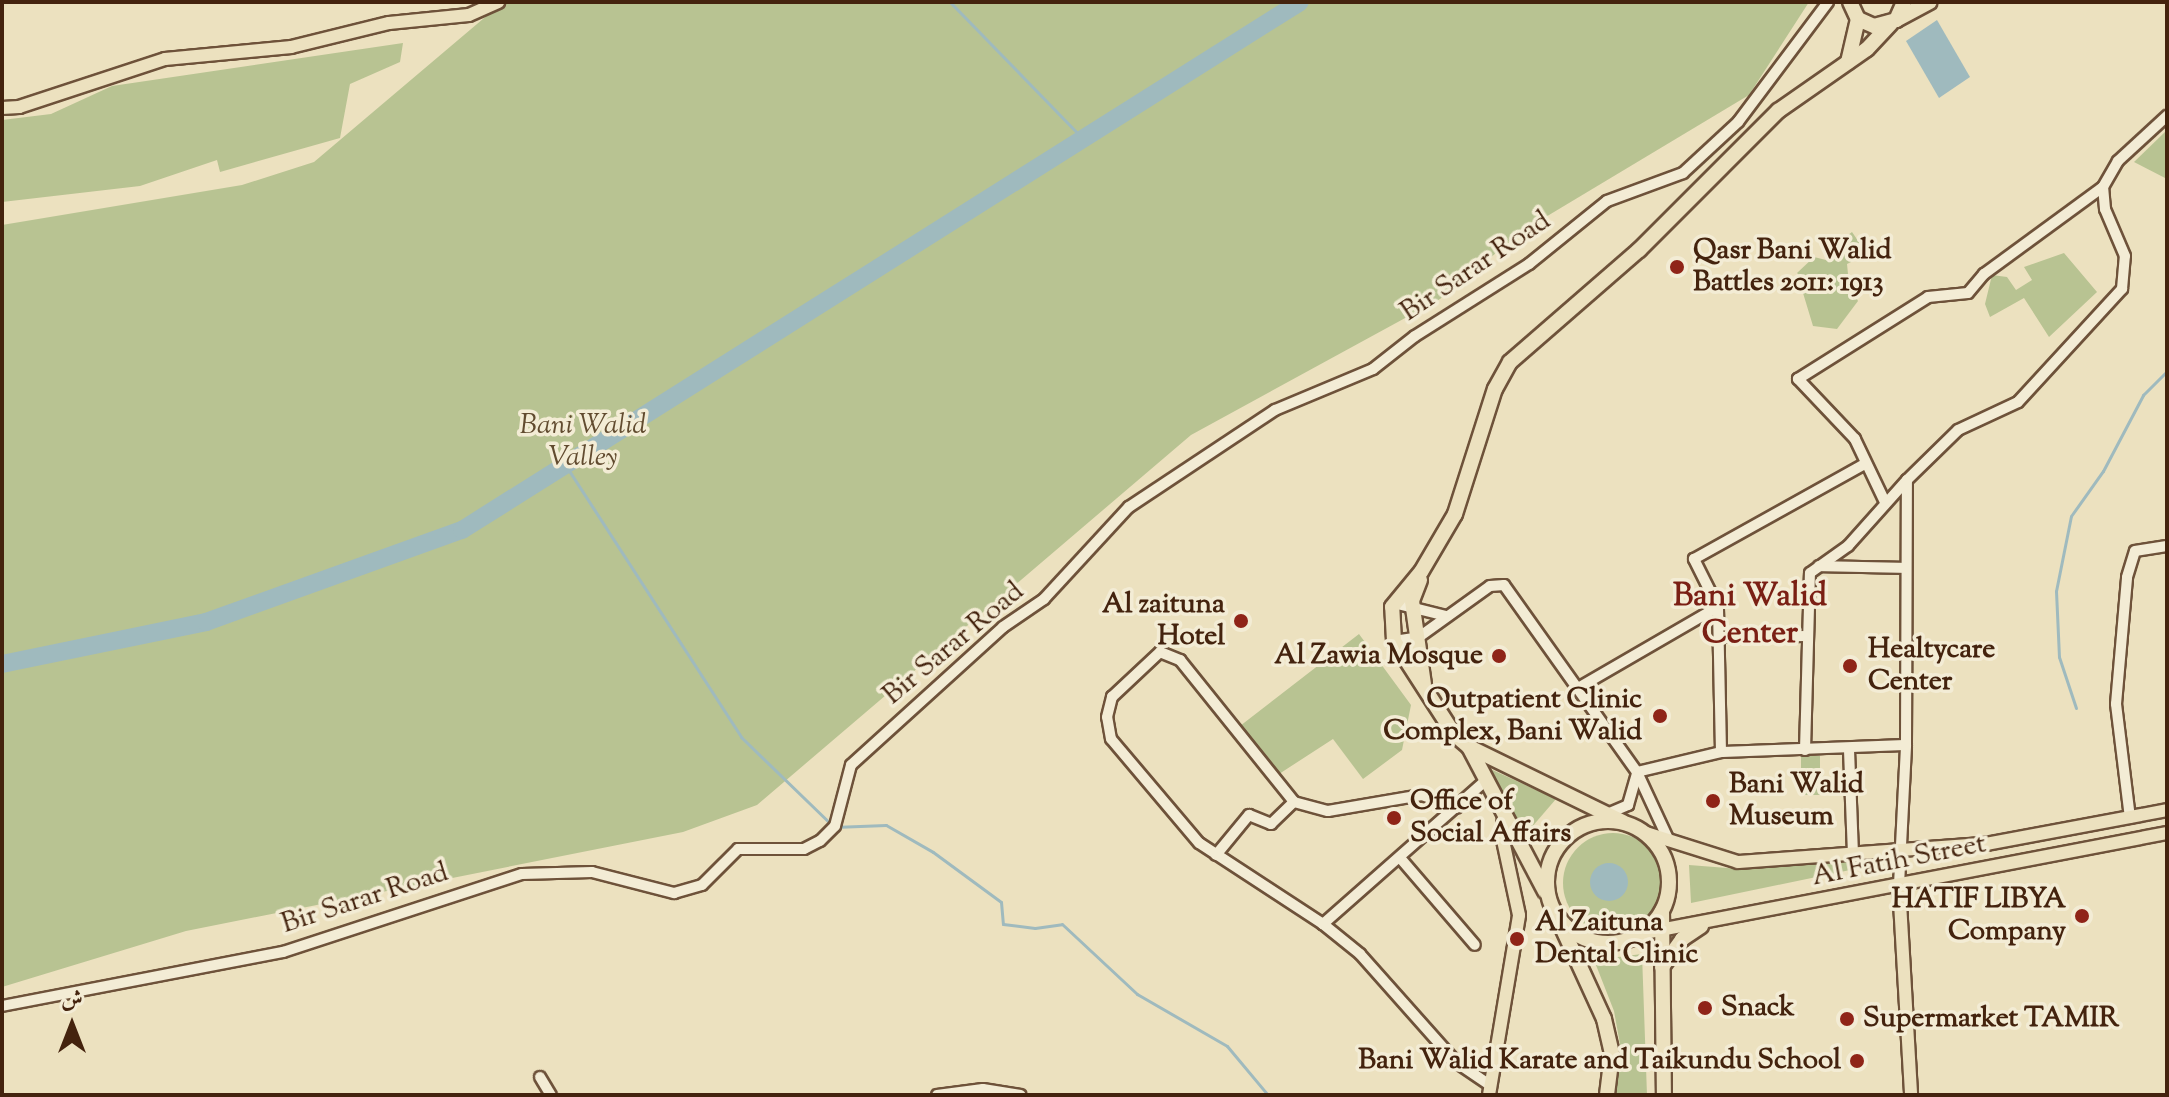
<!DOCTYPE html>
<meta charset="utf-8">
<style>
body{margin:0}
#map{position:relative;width:2169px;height:1097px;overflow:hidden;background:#ece1bf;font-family:"Sorts Mill Goudy",Amiri,serif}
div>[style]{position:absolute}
.green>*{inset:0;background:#b8c392}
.round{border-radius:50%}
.water>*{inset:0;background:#9fbabe}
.stream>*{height:3px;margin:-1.5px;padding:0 1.5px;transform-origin:1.5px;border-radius:1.5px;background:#9fbabe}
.river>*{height:18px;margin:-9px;padding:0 9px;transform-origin:9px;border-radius:9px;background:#9fbabe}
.roads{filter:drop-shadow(2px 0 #6e523a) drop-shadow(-2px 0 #6e523a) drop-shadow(0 2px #6e523a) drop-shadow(0 -2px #6e523a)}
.minor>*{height:10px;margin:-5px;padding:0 5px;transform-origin:5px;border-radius:5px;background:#f3ecd5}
.major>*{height:12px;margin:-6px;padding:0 6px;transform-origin:6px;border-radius:6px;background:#ece1bf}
.highway>*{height:14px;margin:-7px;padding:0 7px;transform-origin:7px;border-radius:7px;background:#ece1bf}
.highway>.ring{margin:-7px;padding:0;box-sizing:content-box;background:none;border:14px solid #ece1bf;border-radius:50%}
.dots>*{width:22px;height:22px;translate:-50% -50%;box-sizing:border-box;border:4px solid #f3ecd5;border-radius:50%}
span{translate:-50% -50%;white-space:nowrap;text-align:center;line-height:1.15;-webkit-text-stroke:7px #f3ecd5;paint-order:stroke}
.poi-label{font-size:28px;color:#44230e;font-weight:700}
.left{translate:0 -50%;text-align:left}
.right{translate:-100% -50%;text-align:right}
.street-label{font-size:28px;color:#44230e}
.park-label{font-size:28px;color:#614b2f;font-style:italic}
.quarter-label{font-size:32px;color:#7a1f14;font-weight:700}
.frame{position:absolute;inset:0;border:4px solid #44230e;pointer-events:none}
.north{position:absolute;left:32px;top:985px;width:80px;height:80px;-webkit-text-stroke:6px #f3ecd5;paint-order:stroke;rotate:0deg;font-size:22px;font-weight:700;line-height:32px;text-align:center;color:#44230e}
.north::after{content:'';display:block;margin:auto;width:28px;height:36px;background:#44230e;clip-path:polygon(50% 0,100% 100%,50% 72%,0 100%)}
</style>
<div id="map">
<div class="green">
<i style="clip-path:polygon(503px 2px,1809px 2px,1749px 95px,1524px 230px,1440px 299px,1191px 435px,757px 805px,683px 832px,186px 931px,2px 987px,2px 225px,242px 185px,314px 162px)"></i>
<i style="clip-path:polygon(403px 43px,400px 62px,350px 84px,340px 138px,220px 172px,217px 160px,140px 186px,2px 202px,2px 120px,51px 114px,112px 86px)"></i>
<i style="clip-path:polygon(2167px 130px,2167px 179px,2134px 162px)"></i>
<i style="clip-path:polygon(1852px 232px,1867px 254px,1847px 264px,1849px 284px,1858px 301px,1837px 329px,1813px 326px,1803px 293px,1806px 282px,1797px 273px,1814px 257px,1830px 261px,1839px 242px)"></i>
<i style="clip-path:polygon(2064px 253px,2097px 292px,2049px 337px,2024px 298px,1990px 317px,1985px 304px,1992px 275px,2007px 277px,2016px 290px,2032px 280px,2024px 267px)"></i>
<i style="clip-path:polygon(1359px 634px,1411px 705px,1402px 750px,1363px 779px,1333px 739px,1279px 774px,1240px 726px)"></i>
<i style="clip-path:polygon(1801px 756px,1820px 756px,1820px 795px,1801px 795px)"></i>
<i style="clip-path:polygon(1488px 768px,1556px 799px,1525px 835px)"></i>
<i class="round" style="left:1563px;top:833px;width:100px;height:100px"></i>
<i style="clip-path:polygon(1875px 860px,1874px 865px,1691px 903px,1689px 865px,1740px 869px)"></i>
<i style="clip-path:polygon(1642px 954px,1647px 1095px,1615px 1095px,1620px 1044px,1614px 1011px,1594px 960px)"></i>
</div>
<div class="water">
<i style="clip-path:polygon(1937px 20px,1970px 77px,1939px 98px,1906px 41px)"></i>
<i class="round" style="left:1590px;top:863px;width:38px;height:38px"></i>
</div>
<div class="stream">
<i style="left:950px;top:2px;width:191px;rotate:45.8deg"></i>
<i style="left:566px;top:466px;width:323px;rotate:57.1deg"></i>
<i style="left:741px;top:737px;width:129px;rotate:44.1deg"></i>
<i style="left:834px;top:827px;width:52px;rotate:-2.2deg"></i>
<i style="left:886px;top:825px;width:54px;rotate:29.9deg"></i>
<i style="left:933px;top:852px;width:84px;rotate:36.3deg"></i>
<i style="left:1001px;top:902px;width:22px;rotate:85deg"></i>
<i style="left:1003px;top:924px;width:32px;rotate:7deg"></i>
<i style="left:1035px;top:928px;width:27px;rotate:-8deg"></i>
<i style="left:1062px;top:924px;width:103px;rotate:43deg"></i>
<i style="left:1137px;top:994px;width:104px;rotate:30deg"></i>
<i style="left:1227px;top:1046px;width:64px;rotate:50.1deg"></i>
<i style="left:2076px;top:708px;width:54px;rotate:-108.4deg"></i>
<i style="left:2059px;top:657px;width:66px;rotate:-92.6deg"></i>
<i style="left:2056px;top:591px;width:76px;rotate:-78.7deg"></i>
<i style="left:2071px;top:516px;width:55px;rotate:-54.6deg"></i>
<i style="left:2103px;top:471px;width:86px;rotate:-62.2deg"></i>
<i style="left:2143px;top:395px;width:34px;rotate:-45deg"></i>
</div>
<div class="river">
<i style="left:2px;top:664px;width:208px;rotate:-11.6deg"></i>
<i style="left:206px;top:622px;width:272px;rotate:-19.8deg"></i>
<i style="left:462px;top:530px;width:990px;rotate:-32.21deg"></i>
</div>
<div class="roads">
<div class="minor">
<i style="left:1885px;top:502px;width:70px;rotate:-115.5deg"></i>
<i style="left:1855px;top:439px;width:83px;rotate:-133.5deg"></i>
<i style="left:1798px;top:379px;width:154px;rotate:-32.2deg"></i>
<i style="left:1928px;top:297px;width:40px;rotate:-5.7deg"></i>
<i style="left:1968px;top:293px;width:25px;rotate:-50deg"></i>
<i style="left:1984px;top:274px;width:147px;rotate:-36.2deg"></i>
<i style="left:1819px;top:566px;width:86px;rotate:1.3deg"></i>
<i style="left:1394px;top:603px;width:54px;rotate:14deg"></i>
<i style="left:1721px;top:637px;width:86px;rotate:-0.7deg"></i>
<i style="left:1394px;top:641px;width:25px;rotate:-9deg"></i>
<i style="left:1419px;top:637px;width:87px;rotate:-35.7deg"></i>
<i style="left:1490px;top:586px;width:14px;rotate:-4deg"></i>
<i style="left:1504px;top:585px;width:229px;rotate:54.6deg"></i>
<i style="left:1637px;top:772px;width:76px;rotate:65.1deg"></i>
<i style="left:1578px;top:688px;width:162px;rotate:-30.1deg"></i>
<i style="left:1805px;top:750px;width:177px;rotate:-88.4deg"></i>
<i style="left:1810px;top:573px;width:47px;rotate:-35.4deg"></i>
<i style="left:1848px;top:546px;width:89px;rotate:-48.2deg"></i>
<i style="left:1849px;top:750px;width:105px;rotate:87.8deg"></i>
<i style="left:1721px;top:752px;width:145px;rotate:-91.2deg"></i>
<i style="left:1718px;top:607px;width:54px;rotate:-116.6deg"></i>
<i style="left:1694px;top:559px;width:193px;rotate:-29.1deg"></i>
<i style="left:1637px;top:772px;width:86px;rotate:-13.4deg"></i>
<i style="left:1721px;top:752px;width:185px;rotate:-2.2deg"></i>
<i style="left:1484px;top:782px;width:215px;rotate:138.6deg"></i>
<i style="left:1323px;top:924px;width:48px;rotate:39deg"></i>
<i style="left:1360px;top:954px;width:144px;rotate:48.4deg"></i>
<i style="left:1456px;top:1062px;width:42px;rotate:34.4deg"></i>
<i style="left:1607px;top:814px;width:23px;rotate:-23deg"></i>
<i style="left:1628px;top:805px;width:32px;rotate:-74deg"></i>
<i style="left:2130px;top:818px;width:115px;rotate:-97deg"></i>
<i style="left:2116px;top:704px;width:127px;rotate:-85deg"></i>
<i style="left:2127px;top:577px;width:27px;rotate:-73deg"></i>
<i style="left:2135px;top:551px;width:32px;rotate:-9deg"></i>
<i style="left:1216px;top:855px;width:52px;rotate:-50.5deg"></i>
<i style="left:1249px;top:815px;width:24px;rotate:22deg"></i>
<i style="left:1271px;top:824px;width:32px;rotate:-44deg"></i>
<i style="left:1401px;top:859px;width:113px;rotate:49.3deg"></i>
<i style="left:1899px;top:885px;width:140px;rotate:-87.1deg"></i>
<i style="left:1906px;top:745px;width:265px;rotate:-89.8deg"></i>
<i style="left:1907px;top:480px;width:71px;rotate:-44.4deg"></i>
<i style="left:1958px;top:430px;width:66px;rotate:-25deg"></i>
<i style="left:2018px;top:402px;width:154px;rotate:-47.4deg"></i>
<i style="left:2122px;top:289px;width:33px;rotate:-85deg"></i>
<i style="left:2125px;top:256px;width:51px;rotate:-113.1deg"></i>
<i style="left:2105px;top:209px;width:22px;rotate:-95deg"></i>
<i style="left:2103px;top:187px;width:30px;rotate:-60deg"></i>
<i style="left:2118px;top:161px;width:67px;rotate:-42.6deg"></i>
<i style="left:1323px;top:924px;width:148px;rotate:-146.8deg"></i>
<i style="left:1199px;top:843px;width:136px;rotate:-130.2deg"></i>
<i style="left:1111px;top:739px;width:22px;rotate:-100deg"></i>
<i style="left:1107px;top:717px;width:21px;rotate:-76deg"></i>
<i style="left:1112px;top:697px;width:66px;rotate:-43.2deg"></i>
<i style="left:1160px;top:652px;width:22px;rotate:22deg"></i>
<i style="left:1180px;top:660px;width:182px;rotate:51.2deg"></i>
<i style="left:1294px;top:802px;width:35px;rotate:15deg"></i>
<i style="left:1328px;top:811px;width:95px;rotate:-9.7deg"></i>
<i style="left:1422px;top:795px;width:37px;rotate:20deg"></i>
<i style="left:2px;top:1006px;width:286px;rotate:-10.9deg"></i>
<i style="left:283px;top:952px;width:251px;rotate:-18.1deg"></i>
<i style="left:522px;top:874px;width:70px;rotate:-1.6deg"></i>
<i style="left:592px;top:872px;width:85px;rotate:14.4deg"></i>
<i style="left:674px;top:893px;width:29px;rotate:-16deg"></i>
<i style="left:702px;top:885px;width:51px;rotate:-45deg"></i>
<i style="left:738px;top:849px;width:66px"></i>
<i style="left:804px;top:849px;width:18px;rotate:-27deg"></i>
<i style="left:820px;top:841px;width:21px;rotate:-45deg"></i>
<i style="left:835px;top:826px;width:63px;rotate:-75.3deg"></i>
<i style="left:851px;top:765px;width:205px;rotate:-42.2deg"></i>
<i style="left:1003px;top:627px;width:50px;rotate:-34.3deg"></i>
<i style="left:1044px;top:599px;width:125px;rotate:-47.3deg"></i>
<i style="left:1129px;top:507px;width:175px;rotate:-33.6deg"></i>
<i style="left:1275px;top:410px;width:106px;rotate:-22.7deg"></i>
<i style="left:1373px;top:369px;width:53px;rotate:-38.2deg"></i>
<i style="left:1415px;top:336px;width:135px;rotate:-32.3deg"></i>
<i style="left:1529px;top:264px;width:100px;rotate:-38.9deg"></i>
<i style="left:1607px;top:201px;width:81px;rotate:-20.2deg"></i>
<i style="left:1683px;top:173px;width:75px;rotate:-42.8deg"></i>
<i style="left:1738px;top:122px;width:150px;rotate:-53.1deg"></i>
<i style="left:540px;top:1077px;width:21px;rotate:59deg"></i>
<i style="left:937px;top:1095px;width:46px;rotate:-7.4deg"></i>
<i style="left:983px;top:1089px;width:38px;rotate:9deg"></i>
</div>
<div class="major">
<i style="left:2px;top:108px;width:17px;rotate:-3deg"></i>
<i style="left:19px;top:107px;width:154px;rotate:-18.2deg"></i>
<i style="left:165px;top:59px;width:127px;rotate:-5.4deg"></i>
<i style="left:291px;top:47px;width:101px;rotate:-13.8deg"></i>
<i style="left:389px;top:23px;width:80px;rotate:-5.7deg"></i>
<i style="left:469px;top:15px;width:32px;rotate:-24deg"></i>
<i style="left:1646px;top:833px;width:96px;rotate:17.5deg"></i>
<i style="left:1738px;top:862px;width:249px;rotate:-4.2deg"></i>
<i style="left:1986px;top:844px;width:184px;rotate:-10.6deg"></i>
<i style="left:1899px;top:885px;width:210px;rotate:86.7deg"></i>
<i style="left:1639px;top:934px;width:538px;rotate:-10.83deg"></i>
<i style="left:1489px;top:1095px;width:182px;rotate:-80.5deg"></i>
<i style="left:1519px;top:915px;width:81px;rotate:-102.1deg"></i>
<i style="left:1502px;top:836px;width:20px;rotate:-84deg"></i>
</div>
<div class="highway">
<i style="left:1850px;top:2px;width:19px;rotate:65deg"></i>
<i style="left:1858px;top:19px;width:17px;rotate:24deg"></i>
<i style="left:1874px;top:26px;width:23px;rotate:-15deg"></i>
<i style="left:1896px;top:20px;width:20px;rotate:-66deg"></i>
<i style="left:1896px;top:20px;width:38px;rotate:-28deg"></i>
<i style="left:1848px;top:62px;width:44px;rotate:-76.9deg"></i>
<i style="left:1420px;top:580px;width:22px;rotate:111deg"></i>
<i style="left:1412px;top:601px;width:84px;rotate:81.8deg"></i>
<i style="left:1469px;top:747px;width:163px;rotate:62.2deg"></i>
<i class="ring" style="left:1547px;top:821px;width:108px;height:108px"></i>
<i style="left:1623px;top:822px;width:171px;rotate:-154deg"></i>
<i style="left:1469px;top:747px;width:20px;rotate:-139deg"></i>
<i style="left:1454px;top:734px;width:111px;rotate:-122.8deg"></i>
<i style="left:1394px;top:641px;width:34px;rotate:-93deg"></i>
<i style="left:1392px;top:607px;width:45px;rotate:-50.4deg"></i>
<i style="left:1421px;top:572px;width:67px;rotate:-59.6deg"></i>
<i style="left:1455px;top:514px;width:131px;rotate:-72.3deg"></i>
<i style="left:1495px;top:389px;width:31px;rotate:-61deg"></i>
<i style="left:1510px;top:362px;width:171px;rotate:-41deg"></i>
<i style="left:1639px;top:250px;width:197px;rotate:-45deg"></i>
<i style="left:1778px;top:111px;width:108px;rotate:-34.9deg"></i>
<i style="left:1867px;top:49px;width:35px;rotate:-47deg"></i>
<i style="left:1662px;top:911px;width:184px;rotate:89.4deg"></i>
<i style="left:1561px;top:925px;width:103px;rotate:65.4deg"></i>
<i style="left:1604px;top:1019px;width:36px;rotate:77deg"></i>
<i style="left:1612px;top:1054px;width:41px;rotate:97deg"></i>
<i style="left:1662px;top:967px;width:34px;rotate:-54deg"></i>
<i style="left:1682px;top:939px;width:23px;rotate:-34deg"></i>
</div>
</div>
<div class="dots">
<i style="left:1677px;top:267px;background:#8f2418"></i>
<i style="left:1241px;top:621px;background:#8f2418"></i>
<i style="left:1499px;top:656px;background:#8f2418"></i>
<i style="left:1850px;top:666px;background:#8f2418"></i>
<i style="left:1660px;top:716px;background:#8f2418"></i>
<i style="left:1713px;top:801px;background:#8f2418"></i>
<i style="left:1394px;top:818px;background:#8f2418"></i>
<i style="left:2082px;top:916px;background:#8f2418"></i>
<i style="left:1517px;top:939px;background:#8f2418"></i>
<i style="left:1705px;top:1008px;background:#8f2418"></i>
<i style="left:1847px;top:1019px;background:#8f2418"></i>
<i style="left:1857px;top:1061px;background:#8f2418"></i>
</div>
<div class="poi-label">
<span class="left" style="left:1693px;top:267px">Qasr Bani Walid<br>Battles 2011: 1913</span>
<span class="right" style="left:1225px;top:621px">Al zaituna<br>Hotel</span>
<span class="left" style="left:1868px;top:666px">Healtycare<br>Center</span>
<span class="right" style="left:1483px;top:656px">Al Zawia Mosque</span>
<span class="right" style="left:1642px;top:716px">Outpatient Clinic<br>Complex, Bani Walid</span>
<span class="left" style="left:1729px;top:801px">Bani Walid<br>Museum</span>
<span class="left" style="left:1410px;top:818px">Office of<br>Social Affairs</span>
<span class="right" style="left:2066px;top:916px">HATIF LIBYA<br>Company</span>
<span class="left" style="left:1535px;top:939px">Al Zaituna<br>Dental Clinic</span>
<span class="left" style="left:1721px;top:1008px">Snack</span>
<span class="left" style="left:1863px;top:1019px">Supermarket TAMIR</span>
<span class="right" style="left:1841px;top:1061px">Bani Walid Karate and Taikundu School</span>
</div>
<div class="street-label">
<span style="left:1476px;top:267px;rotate:-34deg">Bir Sarar Road</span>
<span style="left:954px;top:644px;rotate:-40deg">Bir Sarar Road</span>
<span style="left:1899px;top:861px;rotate:-11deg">Al Fatih Street</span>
<span style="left:365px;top:899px;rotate:-18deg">Bir Sarar Road</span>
</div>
<div class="park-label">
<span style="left:583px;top:442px">Bani Walid<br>Valley</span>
</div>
<div class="quarter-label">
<span style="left:1750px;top:616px">Bani Walid<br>Center</span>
</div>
<div class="frame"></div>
<div class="north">ش</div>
</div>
